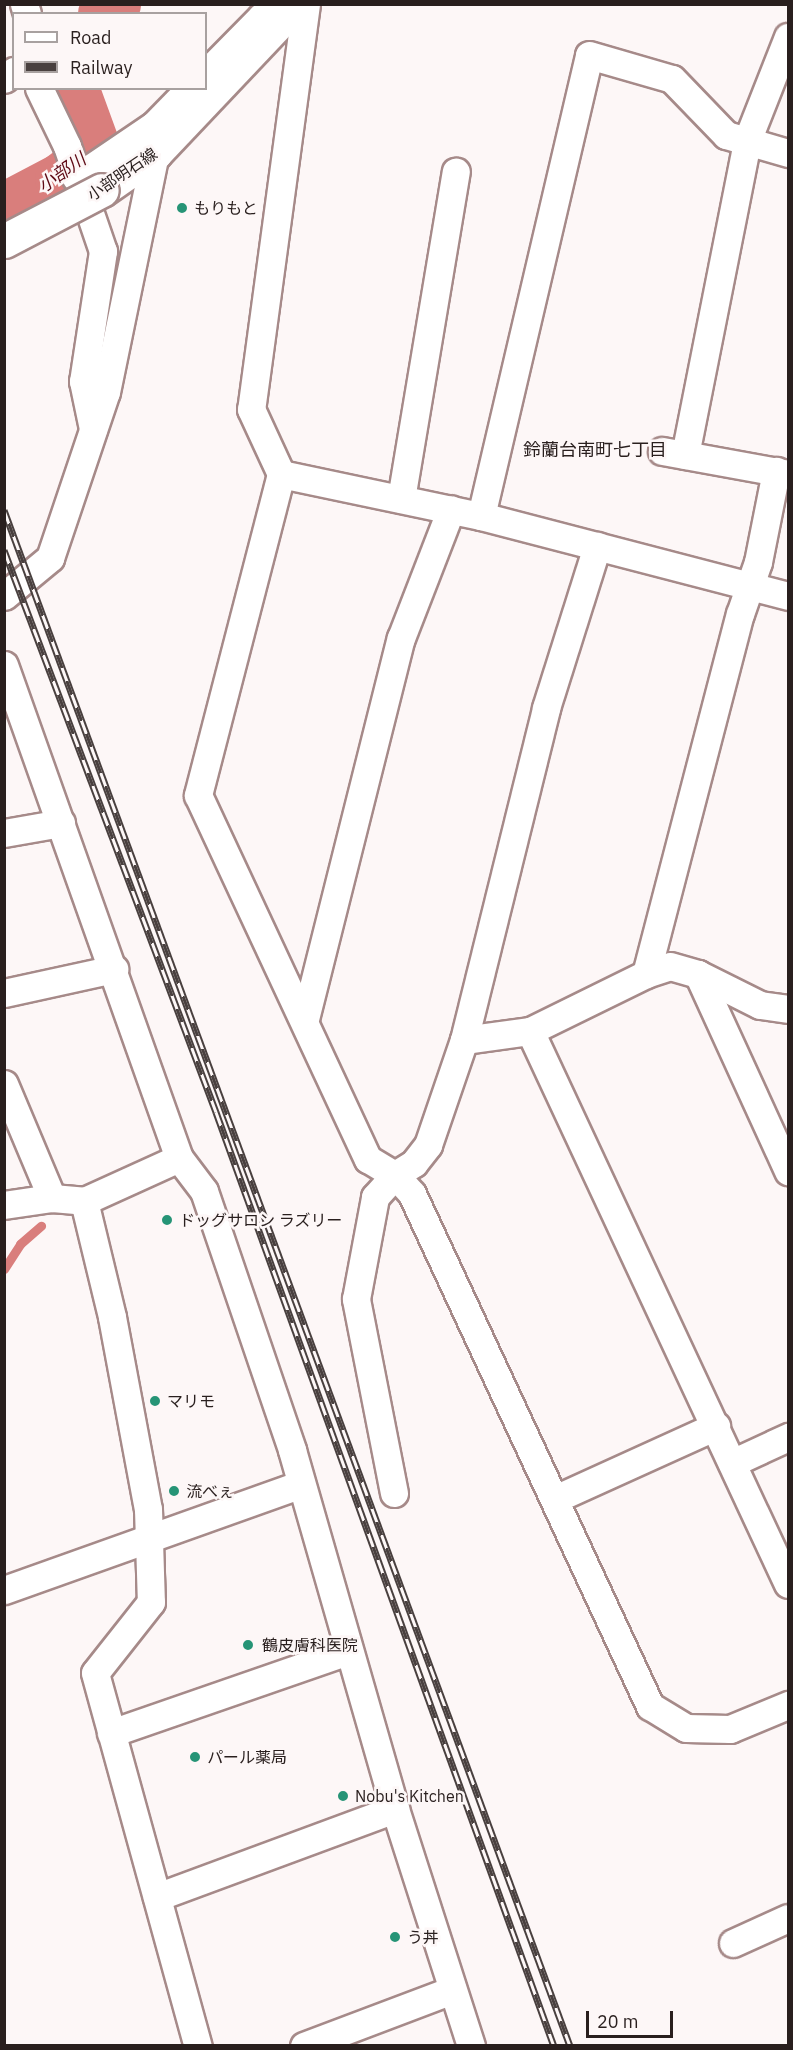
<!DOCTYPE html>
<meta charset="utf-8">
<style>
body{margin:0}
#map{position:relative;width:793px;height:2050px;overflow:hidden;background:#fdf7f7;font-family:"IBM Plex Sans","Noto Sans JP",sans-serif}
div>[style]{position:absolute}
.stream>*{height:9px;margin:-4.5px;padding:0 4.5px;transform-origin:4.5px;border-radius:4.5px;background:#d97e7c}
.river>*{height:52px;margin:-26px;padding:0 26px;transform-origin:26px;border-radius:26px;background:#d97e7c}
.roads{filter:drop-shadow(2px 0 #a68a89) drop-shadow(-2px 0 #a68a89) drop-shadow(0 2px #a68a89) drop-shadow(0 -2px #a68a89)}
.minor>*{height:27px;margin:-13.5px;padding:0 13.5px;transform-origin:13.5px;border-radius:13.5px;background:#fff}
.primary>*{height:33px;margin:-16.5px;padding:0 16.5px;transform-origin:16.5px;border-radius:16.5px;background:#fff}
.rail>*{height:7px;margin-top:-3.5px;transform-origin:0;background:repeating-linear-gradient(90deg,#fdf7f7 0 14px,#49403f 0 28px);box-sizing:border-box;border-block:2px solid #49403f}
.bridges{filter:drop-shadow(2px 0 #a68a89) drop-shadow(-2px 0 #a68a89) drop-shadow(0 2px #a68a89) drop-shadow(0 -2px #a68a89)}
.primary-bridge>*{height:33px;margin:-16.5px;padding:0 16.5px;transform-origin:16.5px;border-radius:16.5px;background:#fff}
.dots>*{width:16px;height:16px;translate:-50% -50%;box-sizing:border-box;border:3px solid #fdf7f7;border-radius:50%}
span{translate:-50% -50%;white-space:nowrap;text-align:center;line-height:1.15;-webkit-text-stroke:5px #fdf7f7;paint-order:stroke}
.street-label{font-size:16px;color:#291f1e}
.poi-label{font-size:16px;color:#291f1e}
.left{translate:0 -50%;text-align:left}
.water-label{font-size:18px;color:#5e0a15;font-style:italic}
.neighbourhood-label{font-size:18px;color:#291f1e}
.frame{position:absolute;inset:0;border:6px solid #291f1e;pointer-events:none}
.legend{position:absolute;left:12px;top:12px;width:195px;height:78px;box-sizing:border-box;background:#fdf7f7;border:2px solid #a8a1a0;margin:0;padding:8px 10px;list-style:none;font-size:18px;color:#291f1e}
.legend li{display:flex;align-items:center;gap:12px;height:30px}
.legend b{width:30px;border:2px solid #a8a1a0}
.scale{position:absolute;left:586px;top:2011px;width:87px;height:27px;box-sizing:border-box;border:3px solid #291f1e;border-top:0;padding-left:8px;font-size:18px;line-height:21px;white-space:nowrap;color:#291f1e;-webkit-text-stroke:4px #fdf7f7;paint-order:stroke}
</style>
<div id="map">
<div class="stream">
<i style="left:4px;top:1269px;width:30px;rotate:-57deg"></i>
<i style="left:20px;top:1244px;width:28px;rotate:-41deg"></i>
</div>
<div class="river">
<i style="left:104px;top:14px;width:15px;rotate:-42deg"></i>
<i style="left:4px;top:209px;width:64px;rotate:-27.8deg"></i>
<i style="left:61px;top:179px;width:36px;rotate:-37deg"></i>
<i style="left:90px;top:157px;width:14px;rotate:-78deg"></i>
<i style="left:93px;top:143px;width:59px;rotate:-110deg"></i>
</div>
<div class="roads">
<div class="minor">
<i style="left:24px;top:4px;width:10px;rotate:73deg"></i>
<i style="left:306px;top:4px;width:409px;rotate:97.7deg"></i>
<i style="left:251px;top:409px;width:72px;rotate:65.2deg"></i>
<i style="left:281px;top:474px;width:332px;rotate:104.5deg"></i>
<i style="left:198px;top:795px;width:402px;rotate:65deg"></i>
<i style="left:368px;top:1159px;width:31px;rotate:31deg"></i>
<i style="left:395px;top:1175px;width:25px;rotate:48deg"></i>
<i style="left:412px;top:1194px;width:565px;rotate:65.07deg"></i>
<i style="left:650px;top:1706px;width:42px;rotate:31.4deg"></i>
<i style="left:686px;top:1728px;width:44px;rotate:1.3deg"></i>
<i style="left:730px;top:1729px;width:63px;rotate:-22.5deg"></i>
<i style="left:206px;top:73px;width:78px;rotate:-45.5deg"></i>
<i style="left:261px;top:17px;width:26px;rotate:-29deg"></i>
<i style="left:4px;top:79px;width:13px;rotate:-39deg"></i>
<i style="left:39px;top:88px;width:64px;rotate:64.2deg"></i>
<i style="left:67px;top:146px;width:111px;rotate:71.1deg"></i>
<i style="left:103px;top:251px;width:132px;rotate:98.7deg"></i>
<i style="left:83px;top:381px;width:49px;rotate:78.2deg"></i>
<i style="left:76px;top:178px;width:94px;rotate:-34.2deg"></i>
<i style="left:154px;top:125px;width:52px;rotate:-45.8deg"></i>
<i style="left:662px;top:451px;width:128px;rotate:10.3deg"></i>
<i style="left:685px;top:455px;width:320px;rotate:-78.8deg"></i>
<i style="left:747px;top:141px;width:112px;rotate:-68.5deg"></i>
<i style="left:281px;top:474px;width:204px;rotate:11.9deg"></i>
<i style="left:481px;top:516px;width:317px;rotate:14.6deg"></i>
<i style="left:401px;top:499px;width:332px;rotate:-80.5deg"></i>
<i style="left:481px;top:516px;width:473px;rotate:-76.8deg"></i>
<i style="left:589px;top:55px;width:86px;rotate:16.1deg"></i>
<i style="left:672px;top:79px;width:78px;rotate:46deg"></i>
<i style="left:726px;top:135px;width:65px;rotate:16.2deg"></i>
<i style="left:4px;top:596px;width:60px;rotate:-39.6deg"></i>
<i style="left:50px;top:558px;width:175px;rotate:-71.4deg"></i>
<i style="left:106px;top:392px;width:244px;rotate:-78.4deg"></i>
<i style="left:4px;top:665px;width:523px;rotate:70.46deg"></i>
<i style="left:179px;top:1158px;width:41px;rotate:52.9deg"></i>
<i style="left:204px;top:1191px;width:274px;rotate:71.2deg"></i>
<i style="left:292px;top:1450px;width:373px;rotate:74deg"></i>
<i style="left:395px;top:1809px;width:249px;rotate:72.2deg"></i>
<i style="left:4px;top:833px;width:58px;rotate:-10deg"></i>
<i style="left:646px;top:974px;width:372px;rotate:-75.4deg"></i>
<i style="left:740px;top:614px;width:55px;rotate:-70.9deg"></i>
<i style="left:758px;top:562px;width:93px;rotate:-78.8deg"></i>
<i style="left:698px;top:974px;width:217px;rotate:65.4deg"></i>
<i style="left:4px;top:993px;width:113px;rotate:-12.3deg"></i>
<i style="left:305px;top:1019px;width:393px;rotate:-75.9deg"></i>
<i style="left:401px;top:638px;width:138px;rotate:-68.8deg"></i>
<i style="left:530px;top:1031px;width:610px;rotate:64.99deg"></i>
<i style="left:464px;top:1040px;width:67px;rotate:-7.8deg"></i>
<i style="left:530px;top:1031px;width:129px;rotate:-26.2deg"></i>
<i style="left:646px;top:974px;width:25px;rotate:-18deg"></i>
<i style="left:670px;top:966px;width:29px;rotate:16deg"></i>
<i style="left:698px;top:974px;width:69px;rotate:26.6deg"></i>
<i style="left:760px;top:1005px;width:28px;rotate:8deg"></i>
<i style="left:4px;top:1084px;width:124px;rotate:67.2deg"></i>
<i style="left:52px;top:1198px;width:32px;rotate:5deg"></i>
<i style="left:179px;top:1158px;width:104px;rotate:155.6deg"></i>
<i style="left:84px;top:1201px;width:119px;rotate:76.4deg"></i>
<i style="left:112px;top:1317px;width:195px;rotate:79.4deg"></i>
<i style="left:148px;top:1509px;width:93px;rotate:88.2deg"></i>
<i style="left:151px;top:1602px;width:90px;rotate:128.3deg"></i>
<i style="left:95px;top:1673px;width:387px;rotate:74.6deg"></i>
<i style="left:4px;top:1205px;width:49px;rotate:-8.3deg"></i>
<i style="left:732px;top:1463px;width:62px;rotate:-24.9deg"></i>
<i style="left:394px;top:1493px;width:198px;rotate:-101.1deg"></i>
<i style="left:356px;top:1299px;width:104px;rotate:-79.4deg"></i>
<i style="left:375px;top:1197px;width:30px;rotate:-48deg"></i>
<i style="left:395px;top:1175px;width:22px;rotate:-32deg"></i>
<i style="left:414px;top:1163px;width:23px;rotate:-52deg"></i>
<i style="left:428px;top:1145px;width:111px;rotate:-71.1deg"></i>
<i style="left:464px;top:1040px;width:342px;rotate:-76.1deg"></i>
<i style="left:546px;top:708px;width:170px;rotate:-72.5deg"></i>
<i style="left:555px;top:1499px;width:177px;rotate:-24.4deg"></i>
<i style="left:4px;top:1590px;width:315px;rotate:-19.6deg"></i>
<i style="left:111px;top:1733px;width:251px;rotate:-19.1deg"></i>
<i style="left:157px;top:1897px;width:254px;rotate:-20.3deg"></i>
<i style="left:733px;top:1943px;width:60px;rotate:-24.4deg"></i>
<i style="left:304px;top:2046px;width:158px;rotate:-20.7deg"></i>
</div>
<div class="primary">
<i style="left:102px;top:190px;width:65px;rotate:-34.9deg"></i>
<i style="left:155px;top:153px;width:205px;rotate:-46.6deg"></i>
</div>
</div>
<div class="rail">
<i style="left:4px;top:510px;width:1637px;rotate:69.77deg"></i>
<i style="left:4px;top:550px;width:601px;rotate:69.33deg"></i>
<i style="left:216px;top:1112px;width:993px;rotate:70.11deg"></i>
</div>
<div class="bridges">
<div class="primary-bridge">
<i style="left:4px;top:241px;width:110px;rotate:-27.5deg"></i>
</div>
</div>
<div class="dots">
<i style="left:182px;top:208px;background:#269476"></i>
<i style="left:167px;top:1220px;background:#269476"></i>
<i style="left:155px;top:1401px;background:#269476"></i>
<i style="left:174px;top:1491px;background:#269476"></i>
<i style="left:248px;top:1645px;background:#269476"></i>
<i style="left:195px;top:1757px;background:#269476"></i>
<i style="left:343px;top:1796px;background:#269476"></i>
<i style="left:395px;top:1937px;background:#269476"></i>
</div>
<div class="street-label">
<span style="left:122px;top:174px;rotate:-34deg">小部明石線</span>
</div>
<div class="poi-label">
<span class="left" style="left:194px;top:208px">もりもと</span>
<span class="left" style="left:179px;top:1220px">ドッグサロン ラズリー</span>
<span class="left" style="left:167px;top:1401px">マリモ</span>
<span class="left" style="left:186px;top:1491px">流べぇ</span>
<span class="left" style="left:262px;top:1645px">鶴皮膚科医院</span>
<span class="left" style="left:207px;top:1757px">パール薬局</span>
<span class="left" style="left:355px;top:1796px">Nobu's Kitchen</span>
<span class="left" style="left:407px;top:1937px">う丼</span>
</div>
<div class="water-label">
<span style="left:62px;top:173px;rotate:-35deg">小部川</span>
</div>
<div class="neighbourhood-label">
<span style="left:595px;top:450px">鈴蘭台南町七丁目</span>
</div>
<div class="frame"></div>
<ul class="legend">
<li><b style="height:8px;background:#fff"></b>Road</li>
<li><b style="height:8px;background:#49403f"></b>Railway</li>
</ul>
<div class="scale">20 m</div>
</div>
